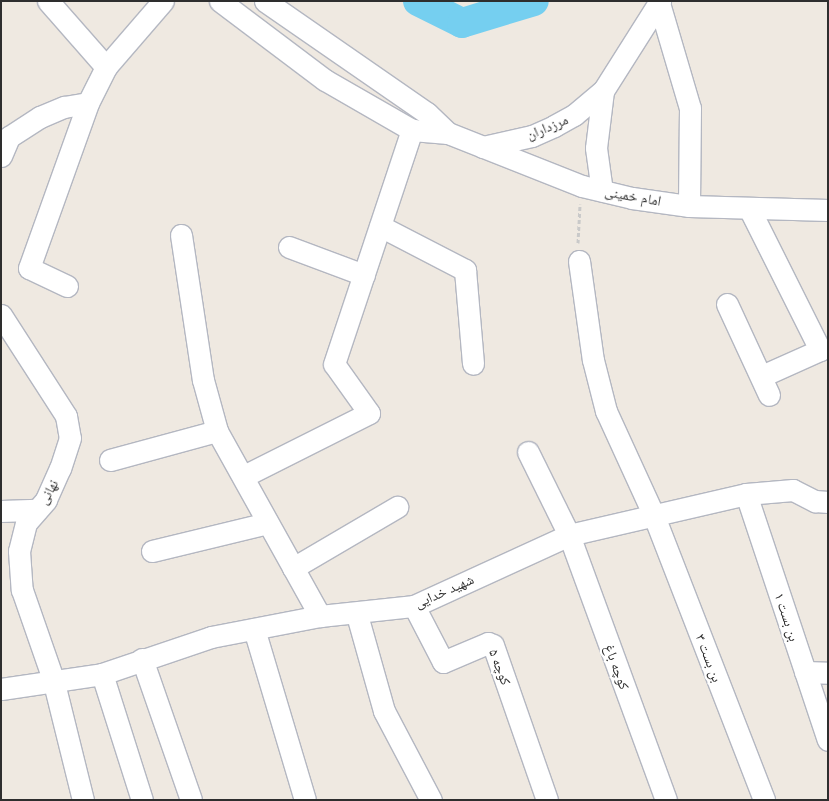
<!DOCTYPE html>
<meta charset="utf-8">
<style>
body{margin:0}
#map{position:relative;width:829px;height:801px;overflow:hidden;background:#efe9e1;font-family:"Open Sans","Noto Naskh Arabic",sans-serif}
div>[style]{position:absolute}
.river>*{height:30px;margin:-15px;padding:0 15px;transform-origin:15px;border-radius:15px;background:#75cff0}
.path>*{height:3px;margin-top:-1.5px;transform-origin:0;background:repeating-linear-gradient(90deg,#c9c9c9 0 4px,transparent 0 6.5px)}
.roads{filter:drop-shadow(1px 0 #b4b7c1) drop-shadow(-1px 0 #b4b7c1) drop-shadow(0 1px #b4b7c1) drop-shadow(0 -1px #b4b7c1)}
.minor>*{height:21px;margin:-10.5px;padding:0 10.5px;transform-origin:10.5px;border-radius:10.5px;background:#fff}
span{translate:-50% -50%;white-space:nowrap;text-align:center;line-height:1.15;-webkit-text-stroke:4.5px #fff;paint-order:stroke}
.street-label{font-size:14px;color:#2e2e2e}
.frame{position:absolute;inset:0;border:2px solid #2e2e2e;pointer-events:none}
</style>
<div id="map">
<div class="river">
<i style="left:418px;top:1px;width:49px;rotate:26.6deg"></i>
<i style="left:462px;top:23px;width:75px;rotate:-17deg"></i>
</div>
<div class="path">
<i style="left:578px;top:243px;width:39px;rotate:-87deg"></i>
</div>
<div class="roads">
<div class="minor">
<i style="left:48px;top:1px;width:88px;rotate:48.7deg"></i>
<i style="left:220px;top:1px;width:131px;rotate:37deg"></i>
<i style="left:325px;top:80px;width:100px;rotate:29.9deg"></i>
<i style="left:412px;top:130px;width:36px;rotate:5deg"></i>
<i style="left:448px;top:133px;width:144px;rotate:21.6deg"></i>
<i style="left:582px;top:186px;width:51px;rotate:13.5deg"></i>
<i style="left:632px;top:198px;width:58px;rotate:8deg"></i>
<i style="left:689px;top:206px;width:139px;rotate:1.6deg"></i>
<i style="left:265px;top:1px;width:197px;rotate:34.7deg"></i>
<i style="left:427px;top:113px;width:29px;rotate:44deg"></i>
<i style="left:659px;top:3px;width:109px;rotate:73.6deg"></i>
<i style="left:690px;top:108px;width:98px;rotate:90.6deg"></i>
<i style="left:603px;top:91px;width:107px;rotate:-57.7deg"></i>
<i style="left:483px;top:147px;width:50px;rotate:-12.7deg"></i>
<i style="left:532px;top:136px;width:24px;rotate:-24deg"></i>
<i style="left:554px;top:126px;width:23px;rotate:-29deg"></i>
<i style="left:574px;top:115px;width:38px;rotate:-40deg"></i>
<i style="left:603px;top:91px;width:57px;rotate:97deg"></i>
<i style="left:596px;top:148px;width:43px;rotate:82.1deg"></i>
<i style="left:1px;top:156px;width:21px;rotate:-67deg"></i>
<i style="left:9px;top:137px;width:37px;rotate:-33deg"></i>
<i style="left:40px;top:117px;width:26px;rotate:-23deg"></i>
<i style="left:64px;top:107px;width:24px;rotate:-9deg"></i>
<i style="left:88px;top:103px;width:40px;rotate:-63.4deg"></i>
<i style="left:106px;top:67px;width:87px;rotate:-49.2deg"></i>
<i style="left:749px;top:208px;width:159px;rotate:63.4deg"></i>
<i style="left:820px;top:350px;width:64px;rotate:155.9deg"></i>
<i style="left:380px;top:226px;width:96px;rotate:27.4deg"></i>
<i style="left:465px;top:270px;width:94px;rotate:85.1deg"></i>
<i style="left:181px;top:235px;width:147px;rotate:81.4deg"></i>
<i style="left:203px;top:380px;width:53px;rotate:74.6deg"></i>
<i style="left:217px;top:431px;width:212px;rotate:60.9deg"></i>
<i style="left:289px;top:247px;width:80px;rotate:20.5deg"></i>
<i style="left:579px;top:261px;width:100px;rotate:82deg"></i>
<i style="left:593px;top:360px;width:53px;rotate:75.7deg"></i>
<i style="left:606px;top:411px;width:115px;rotate:65.4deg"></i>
<i style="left:654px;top:516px;width:305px;rotate:68.8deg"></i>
<i style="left:67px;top:286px;width:42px;rotate:-154.7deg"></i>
<i style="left:29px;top:268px;width:175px;rotate:-70.3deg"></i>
<i style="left:727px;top:304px;width:100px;rotate:65.2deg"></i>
<i style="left:1px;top:315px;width:120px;rotate:57.2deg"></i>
<i style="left:66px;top:416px;width:22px;rotate:80deg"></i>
<i style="left:70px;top:438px;width:32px;rotate:108deg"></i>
<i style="left:60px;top:468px;width:35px;rotate:114deg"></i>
<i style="left:46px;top:500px;width:30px;rotate:131deg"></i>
<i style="left:26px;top:523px;width:29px;rotate:104deg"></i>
<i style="left:19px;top:551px;width:39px;rotate:86deg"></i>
<i style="left:22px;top:590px;width:94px;rotate:70.8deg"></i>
<i style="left:53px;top:679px;width:125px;rotate:76.1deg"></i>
<i style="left:528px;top:452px;width:93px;rotate:63.7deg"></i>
<i style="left:569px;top:535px;width:282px;rotate:69.9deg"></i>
<i style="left:110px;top:460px;width:111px;rotate:-15.2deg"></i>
<i style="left:244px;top:476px;width:140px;rotate:-26.7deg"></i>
<i style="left:369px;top:413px;width:60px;rotate:-125.5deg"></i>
<i style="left:334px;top:364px;width:247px;rotate:-71.6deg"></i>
<i style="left:746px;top:494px;width:259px;rotate:71.6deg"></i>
<i style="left:1px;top:511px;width:36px;rotate:-2deg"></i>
<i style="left:152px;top:551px;width:119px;rotate:-13.6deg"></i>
<i style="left:293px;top:568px;width:121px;rotate:-30.4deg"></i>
<i style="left:414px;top:606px;width:63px;rotate:62.6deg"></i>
<i style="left:443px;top:662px;width:49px;rotate:-22.9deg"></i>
<i style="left:488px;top:643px;width:5px;rotate:22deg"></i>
<i style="left:493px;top:645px;width:164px;rotate:70.8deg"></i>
<i style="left:357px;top:615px;width:100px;rotate:74.3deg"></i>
<i style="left:384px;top:711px;width:101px;rotate:62.2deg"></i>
<i style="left:254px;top:629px;width:178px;rotate:73.4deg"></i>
<i style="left:142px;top:659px;width:149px;rotate:70.8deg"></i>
<i style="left:805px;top:672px;width:23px;rotate:2deg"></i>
<i style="left:102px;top:674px;width:132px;rotate:72.4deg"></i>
<i style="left:1px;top:689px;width:102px;rotate:-8.4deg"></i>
<i style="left:102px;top:674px;width:115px;rotate:-18.7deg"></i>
<i style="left:211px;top:637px;width:111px;rotate:-10.9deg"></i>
<i style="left:320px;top:616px;width:95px;rotate:-6.1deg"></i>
<i style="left:414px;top:606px;width:170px;rotate:-24.6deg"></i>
<i style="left:569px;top:535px;width:182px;rotate:-13deg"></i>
<i style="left:746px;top:494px;width:47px;rotate:-4.9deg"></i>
<i style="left:793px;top:490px;width:25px;rotate:27deg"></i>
<i style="left:815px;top:501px;width:13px;rotate:4deg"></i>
</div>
</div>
<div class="street-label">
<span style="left:547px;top:127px;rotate:-23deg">مرزداران</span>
<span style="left:633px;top:196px;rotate:10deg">امام خمینی</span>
<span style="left:48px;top:492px;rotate:-61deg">نهانی</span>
<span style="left:444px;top:591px;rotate:-24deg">شهید خدایی</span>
<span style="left:787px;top:617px;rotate:72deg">بن بست ۱</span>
<span style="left:709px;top:658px;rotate:69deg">بن بست ۳</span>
<span style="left:500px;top:667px;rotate:69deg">کوچه ۵</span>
<span style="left:617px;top:667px;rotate:70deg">کوچه باغ</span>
</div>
<div class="frame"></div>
</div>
